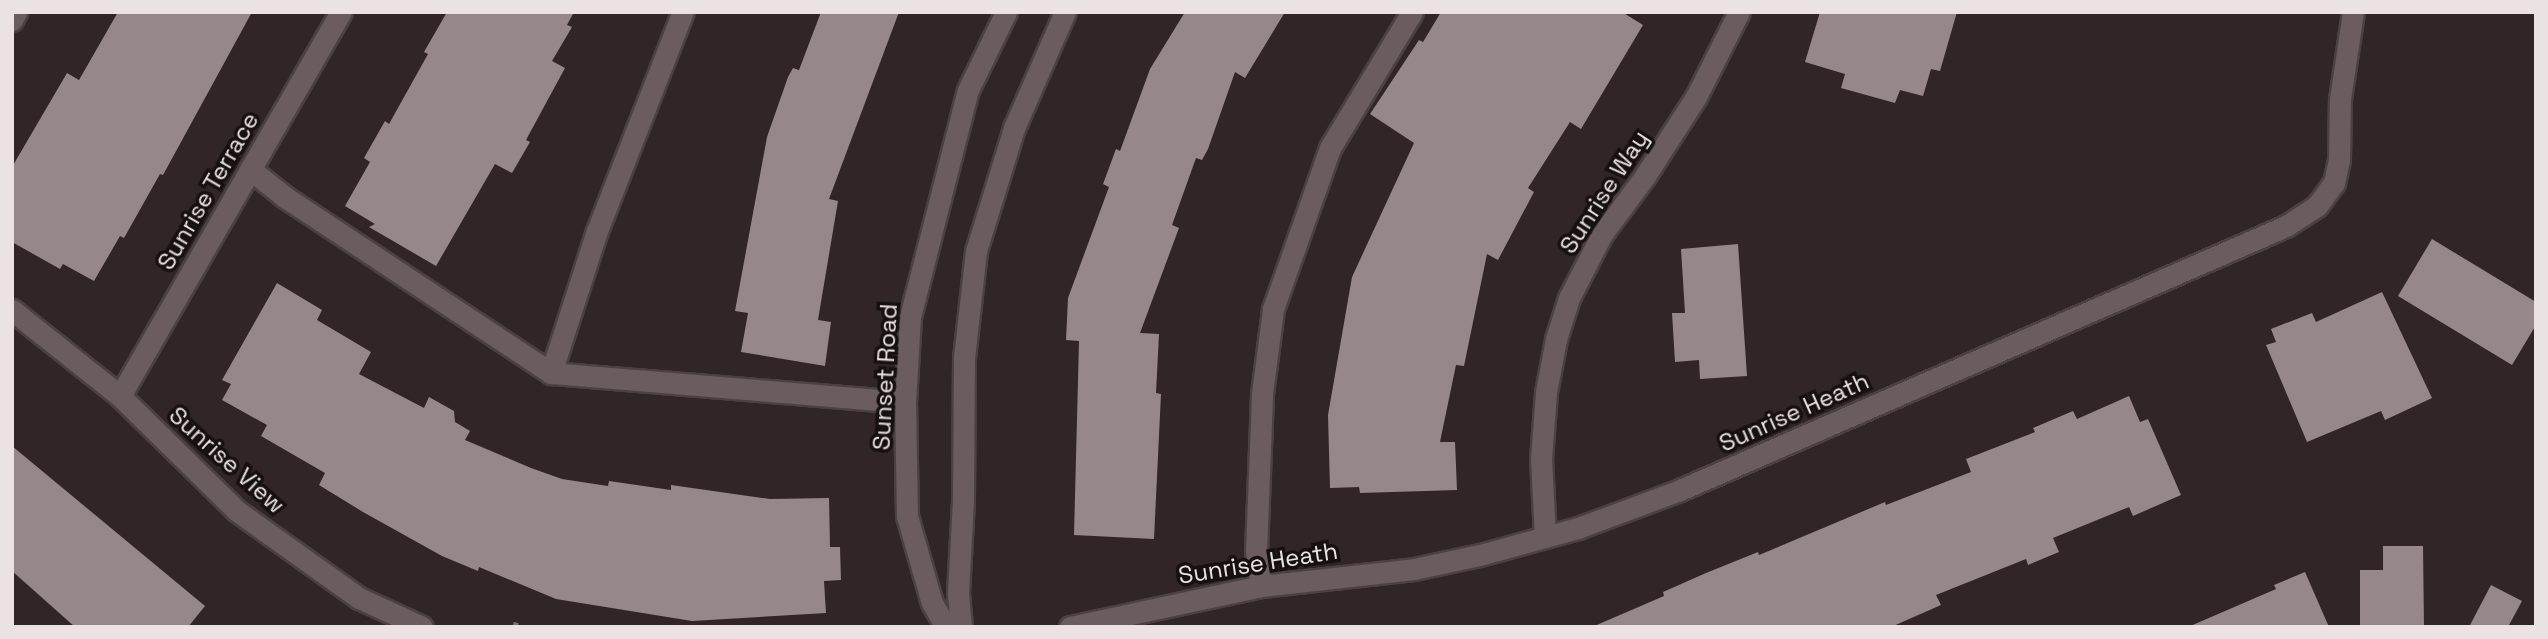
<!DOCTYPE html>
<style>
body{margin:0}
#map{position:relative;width:2548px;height:639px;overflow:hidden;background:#312528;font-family:"Space Grotesk",sans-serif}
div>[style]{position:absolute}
.building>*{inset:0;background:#96878b}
.path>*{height:4.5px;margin-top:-2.25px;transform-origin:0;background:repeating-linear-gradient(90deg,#7d7275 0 5px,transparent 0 8.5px)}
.roads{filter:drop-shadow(2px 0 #4b4144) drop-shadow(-2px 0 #4b4144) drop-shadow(0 2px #4b4144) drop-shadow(0 -2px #4b4144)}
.minor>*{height:21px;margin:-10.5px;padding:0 10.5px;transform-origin:10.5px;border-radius:10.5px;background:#6a5c5f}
span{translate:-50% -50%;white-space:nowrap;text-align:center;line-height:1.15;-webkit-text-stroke:7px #161011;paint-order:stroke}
.street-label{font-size:24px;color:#ebe2e4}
.frame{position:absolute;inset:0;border:14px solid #ebe2e4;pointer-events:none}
</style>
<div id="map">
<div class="building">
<i style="clip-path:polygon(118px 12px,252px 12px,163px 175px,160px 174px,124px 238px,120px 236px,94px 281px,63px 264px,60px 269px,12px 242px,12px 167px,67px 73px,79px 80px)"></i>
<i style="clip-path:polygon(447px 12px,574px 12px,567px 25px,572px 27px,552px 61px,565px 68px,526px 140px,530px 142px,512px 173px,495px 164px,436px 266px,369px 227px,375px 224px,345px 206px,370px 162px,364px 158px,385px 121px,389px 124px,428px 54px,424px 52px)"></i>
<i style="clip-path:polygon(821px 12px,899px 12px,829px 199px,838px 201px,818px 320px,831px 322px,825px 366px,741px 352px,748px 313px,735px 311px,767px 137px,788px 77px,793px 68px,799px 70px)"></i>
<i style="clip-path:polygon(1185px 12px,1285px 12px,1245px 78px,1235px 72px,1208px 149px,1202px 160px,1196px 158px,1172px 225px,1179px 228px,1140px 333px,1159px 334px,1156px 393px,1161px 394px,1154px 539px,1074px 535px,1079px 341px,1066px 340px,1068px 298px,1109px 187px,1103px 184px,1116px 149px,1120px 151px,1150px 69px)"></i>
<i style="clip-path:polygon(1441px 12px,1622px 12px,1643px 25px,1581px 129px,1570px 122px,1528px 188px,1534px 192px,1498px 260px,1487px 254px,1464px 366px,1456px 365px,1440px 442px,1455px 442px,1457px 490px,1360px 493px,1359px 487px,1330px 488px,1328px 415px,1352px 277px,1414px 143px,1370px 114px,1419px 40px,1423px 42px)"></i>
<i style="clip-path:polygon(1820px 12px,1957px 12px,1940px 71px,1931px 69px,1923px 96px,1900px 90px,1895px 103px,1841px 88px,1845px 74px,1805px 62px)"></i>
<i style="clip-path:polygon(2432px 239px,2536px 302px,2536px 325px,2512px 365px,2398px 296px)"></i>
<i style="clip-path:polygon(1738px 244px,1747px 376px,1700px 379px,1699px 360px,1675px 362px,1672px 313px,1685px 313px,1681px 249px)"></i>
<i style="clip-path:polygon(277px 283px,322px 310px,317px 320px,371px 352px,359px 374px,424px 408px,429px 397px,454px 411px,455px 422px,470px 431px,465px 440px,531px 468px,562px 479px,608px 486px,609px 481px,671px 490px,671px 485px,770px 499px,829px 498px,830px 547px,840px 547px,841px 580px,824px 581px,826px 613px,692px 621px,556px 599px,479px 567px,478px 571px,442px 556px,363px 512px,319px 485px,325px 473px,261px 436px,267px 425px,222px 400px,231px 384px,222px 380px)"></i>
<i style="clip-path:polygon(2382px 292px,2432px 398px,2385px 420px,2381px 411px,2307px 442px,2266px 345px,2276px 342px,2271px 329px,2312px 313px,2316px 322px)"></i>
<i style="clip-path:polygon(2129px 396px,2140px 422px,2148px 419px,2181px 495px,2133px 516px,2129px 507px,2053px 538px,2059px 552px,2028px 565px,2026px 559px,1936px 595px,1941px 605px,1891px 627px,1592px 627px,1664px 596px,1663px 592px,1706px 573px,1758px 552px,1759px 555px,1885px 502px,1886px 505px,1971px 472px,1966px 459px,2035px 432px,2033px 428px,2073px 411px,2077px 419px)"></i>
<i style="clip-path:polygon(12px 446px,205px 606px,188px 627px,75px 627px,12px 571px)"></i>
<i style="clip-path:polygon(2383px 546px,2423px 546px,2424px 627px,2360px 627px,2360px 570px,2383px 570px)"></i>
<i style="clip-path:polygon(2305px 572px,2329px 627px,2188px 627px,2276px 589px,2274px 585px)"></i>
<i style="clip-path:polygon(2491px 585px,2522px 601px,2508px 627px,2469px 627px)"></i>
</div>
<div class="path">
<i style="left:515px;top:627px;width:5px;rotate:-79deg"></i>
</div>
<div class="roads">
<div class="minor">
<i style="left:12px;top:20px;width:9px;rotate:-63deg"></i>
<i style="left:250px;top:169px;width:45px;rotate:38.7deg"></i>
<i style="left:285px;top:197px;width:319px;rotate:33.5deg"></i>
<i style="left:551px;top:373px;width:355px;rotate:4.7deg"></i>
<i style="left:12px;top:310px;width:138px;rotate:38.5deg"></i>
<i style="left:120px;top:396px;width:164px;rotate:44.5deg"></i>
<i style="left:237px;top:511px;width:150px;rotate:35.5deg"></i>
<i style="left:359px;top:598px;width:69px;rotate:24.7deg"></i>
<i style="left:551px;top:373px;width:149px;rotate:-72.1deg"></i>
<i style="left:597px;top:231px;width:235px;rotate:-68.6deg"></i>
<i style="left:120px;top:396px;width:443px;rotate:-60.1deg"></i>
<i style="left:1545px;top:537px;width:78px;rotate:-92.9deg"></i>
<i style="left:1541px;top:459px;width:67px;rotate:-85.7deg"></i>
<i style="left:1546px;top:392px;width:54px;rotate:-79.3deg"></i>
<i style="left:1556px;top:339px;width:43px;rotate:-72.4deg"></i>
<i style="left:1569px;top:298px;width:72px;rotate:-62.7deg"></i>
<i style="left:1602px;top:234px;width:72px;rotate:-53.4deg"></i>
<i style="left:1645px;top:176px;width:94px;rotate:-57.2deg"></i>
<i style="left:1696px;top:97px;width:95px;rotate:-63.2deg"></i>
<i style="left:1261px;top:586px;width:34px;rotate:-98deg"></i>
<i style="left:1256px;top:552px;width:158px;rotate:-87.8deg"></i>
<i style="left:1262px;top:394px;width:86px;rotate:-82.6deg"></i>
<i style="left:1273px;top:309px;width:171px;rotate:-70.5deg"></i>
<i style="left:1330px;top:148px;width:159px;rotate:-58.9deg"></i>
<i style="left:946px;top:627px;width:28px;rotate:-120deg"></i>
<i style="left:932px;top:603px;width:91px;rotate:-106deg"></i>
<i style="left:907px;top:516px;width:114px;rotate:-91deg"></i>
<i style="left:905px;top:402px;width:85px;rotate:-86.6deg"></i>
<i style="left:910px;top:317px;width:234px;rotate:-75.7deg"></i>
<i style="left:968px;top:90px;width:87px;rotate:-64deg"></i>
<i style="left:961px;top:627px;width:34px;rotate:-95deg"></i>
<i style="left:958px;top:593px;width:93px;rotate:-86.9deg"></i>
<i style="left:963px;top:500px;width:142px;rotate:-89.6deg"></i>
<i style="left:964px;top:358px;width:108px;rotate:-83.6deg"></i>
<i style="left:976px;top:251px;width:129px;rotate:-72.8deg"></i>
<i style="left:1014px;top:128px;width:127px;rotate:-66.3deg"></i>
<i style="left:1070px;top:627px;width:195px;rotate:-12.1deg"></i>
<i style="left:1261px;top:586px;width:154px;rotate:-6.3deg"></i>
<i style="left:1414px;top:569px;width:67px;rotate:-12deg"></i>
<i style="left:1480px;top:555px;width:102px;rotate:-15.4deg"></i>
<i style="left:1578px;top:528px;width:109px;rotate:-20.4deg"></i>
<i style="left:1680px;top:490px;width:661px;rotate:-23.54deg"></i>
<i style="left:2286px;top:226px;width:37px;rotate:-33deg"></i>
<i style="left:2317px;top:206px;width:29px;rotate:-54deg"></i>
<i style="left:2334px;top:183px;width:24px;rotate:-78deg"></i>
<i style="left:2339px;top:160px;width:61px;rotate:-89.1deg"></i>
<i style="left:2340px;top:99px;width:88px;rotate:-81.5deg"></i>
</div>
</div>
<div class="street-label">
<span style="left:208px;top:191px;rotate:-60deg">Sunrise Terrace</span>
<span style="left:1604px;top:192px;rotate:-57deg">Sunrise Way</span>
<span style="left:885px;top:377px;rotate:-87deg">Sunset Road</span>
<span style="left:1794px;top:412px;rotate:-24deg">Sunrise Heath</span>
<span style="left:227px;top:460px;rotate:42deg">Sunrise View</span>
<span style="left:1258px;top:563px;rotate:-9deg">Sunrise Heath</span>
</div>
<div class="frame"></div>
</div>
